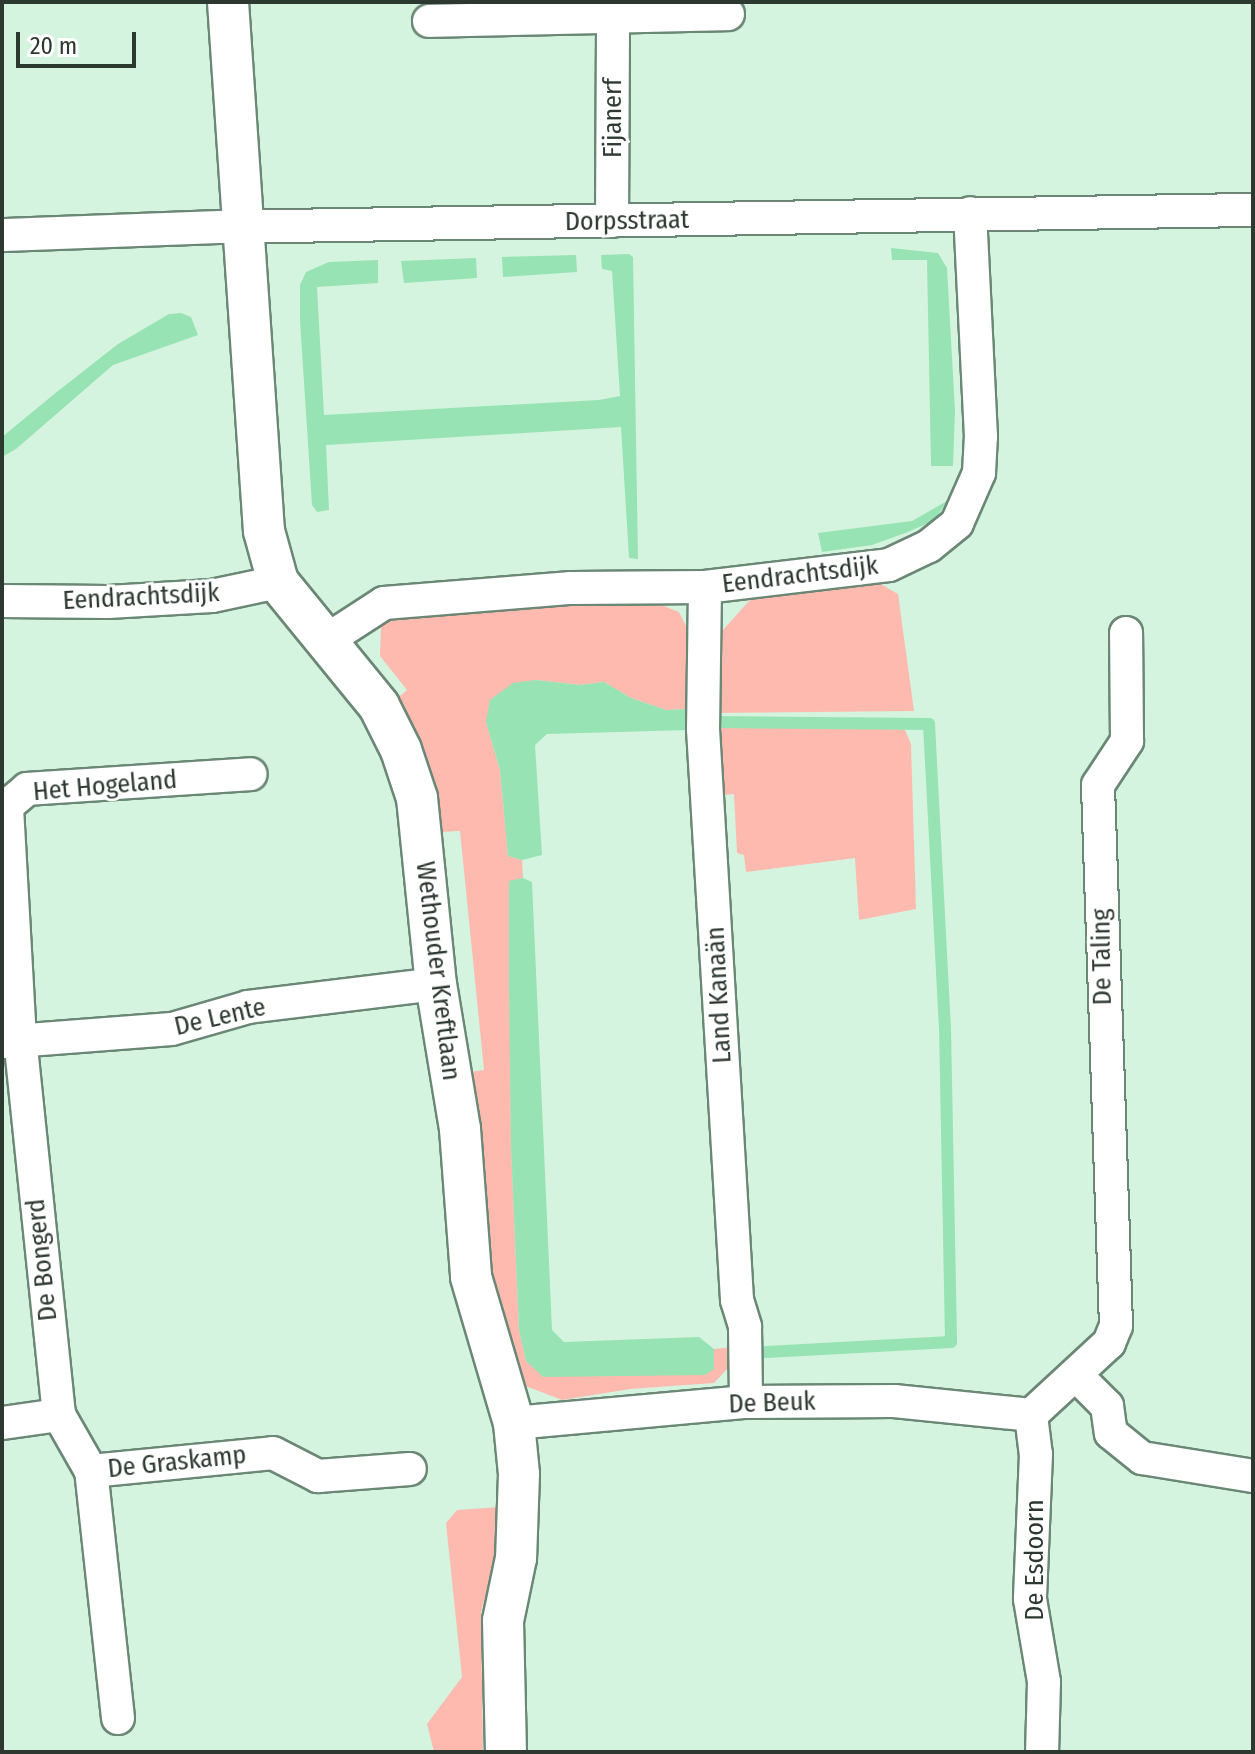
<!DOCTYPE html>
<meta charset="utf-8">
<style>
body{margin:0}
#map{position:relative;width:1255px;height:1754px;overflow:hidden;background:#d5f4df;font-family:"Fira Sans Condensed",sans-serif}
div>[style]{position:absolute}
.green>*{inset:0;background:#febaaf}
.water>*{inset:0;background:#97e3b3}
.stream>*{height:12px;margin:-6px;padding:0 6px;transform-origin:6px;border-radius:6px;background:#97e3b3}
.roads{filter:drop-shadow(2px 0 #6b8775) drop-shadow(-2px 0 #6b8775) drop-shadow(0 2px #6b8775) drop-shadow(0 -2px #6b8775)}
.minor>*{height:32px;margin:-16px;padding:0 16px;transform-origin:16px;border-radius:16px;background:#fff}
.tertiary>*{height:40px;margin:-20px;padding:0 20px;transform-origin:20px;border-radius:20px;background:#fff}
span{translate:-50% -50%;white-space:nowrap;text-align:center;line-height:1.15;-webkit-text-stroke:6px #fff;paint-order:stroke}
.street-label{font-size:26px;color:#2c3830}
.frame{position:absolute;inset:0;border:4px solid #2c3830;pointer-events:none}
.scale{position:absolute;left:16px;top:32px;width:120px;height:36px;box-sizing:border-box;border:4px solid #2c3830;border-top:0;padding-left:10px;font-size:24px;line-height:28px;white-space:nowrap;color:#2c3830;-webkit-text-stroke:6px #fff;paint-order:stroke}
</style>
<div id="map">
<div class="green">
<i style="clip-path:polygon(870px 578px,898px 594px,914px 711px,714px 713px,715px 651px,722px 631px,749px 601px,768px 593px)"></i>
<i style="clip-path:polygon(654px 602px,679px 612px,692px 638px,688px 709px,666px 710px,631px 698px,604px 682px,580px 685px,536px 680px,486px 722px,500px 770px,508px 856px,522px 860px,523px 878px,509px 882px,511px 1148px,519px 1330px,526px 1360px,714px 1359px,714px 1349px,734px 1347px,729px 1367px,714px 1383px,630px 1389px,562px 1400px,523px 1385px,487px 1277px,469px 1072px,484px 1070px,460px 831px,440px 832px,396px 699px,407px 690px,380px 656px,381px 626px,398px 613px,457px 606px)"></i>
<i style="clip-path:polygon(887px 727px,905px 730px,911px 744px,916px 909px,859px 920px,855px 858px,746px 872px,744px 855px,737px 853px,734px 794px,721px 795px,720px 728px)"></i>
<i style="clip-path:polygon(500px 1507px,497px 1552px,481px 1612px,483px 1752px,434px 1752px,427px 1724px,462px 1677px,446px 1523px,457px 1510px)"></i>
</div>
<div class="water">
<i style="clip-path:polygon(891px 248px,938px 253px,947px 268px,955px 411px,953px 466px,931px 466px,927px 260px,892px 260px)"></i>
<i style="clip-path:polygon(629px 254px,633px 257px,638px 559px,629px 558px,621px 427px,326px 445px,329px 510px,317px 512px,312px 505px,300px 321px,300px 285px,306px 272px,329px 262px,378px 260px,378px 283px,317px 287px,324px 415px,599px 400px,620px 396px,612px 271px,602px 269px,601px 255px)"></i>
<i style="clip-path:polygon(576px 255px,577px 272px,503px 277px,502px 257px)"></i>
<i style="clip-path:polygon(476px 258px,477px 278px,404px 283px,401px 261px)"></i>
<i style="clip-path:polygon(181px 313px,191px 317px,198px 335px,113px 365px,16px 449px,2px 457px,2px 437px,53px 395px,118px 344px,169px 314px)"></i>
<i style="clip-path:polygon(947px 501px,935px 520px,908px 532px,872px 545px,822px 552px,818px 533px,912px 521px)"></i>
<i style="clip-path:polygon(536px 680px,580px 685px,604px 682px,631px 698px,666px 710px,688px 709px,688px 730px,547px 734px,535px 745px,542px 855px,522px 860px,508px 856px,500px 770px,486px 722px,490px 700px,513px 683px)"></i>
<i style="clip-path:polygon(523px 878px,532px 882px,552px 1330px,564px 1342px,699px 1337px,714px 1349px,714px 1369px,705px 1375px,543px 1377px,526px 1361px,519px 1330px,511px 1148px,509px 994px,509px 881px)"></i>
</div>
<div class="stream">
<i style="left:705px;top:722px;width:224px;rotate:0.5deg"></i>
<i style="left:929px;top:724px;width:303px;rotate:87deg"></i>
<i style="left:945px;top:1027px;width:315px;rotate:88.9deg"></i>
<i style="left:951px;top:1342px;width:185px;rotate:176.9deg"></i>
</div>
<div class="roads">
<div class="minor">
<i style="left:429px;top:21px;width:299px;rotate:-1.3deg"></i>
<i style="left:612px;top:221px;width:205px;rotate:-89.7deg"></i>
<i style="left:2px;top:235px;width:221px;rotate:-2.1deg"></i>
<i style="left:223px;top:227px;width:1030px;rotate:-0.95deg"></i>
<i style="left:705px;top:587px;width:142px;rotate:90.8deg"></i>
<i style="left:703px;top:729px;width:572px;rotate:86.59deg"></i>
<i style="left:737px;top:1300px;width:28px;rotate:73deg"></i>
<i style="left:745px;top:1327px;width:75px;rotate:89.2deg"></i>
<i style="left:2px;top:601px;width:106px;rotate:0.5deg"></i>
<i style="left:108px;top:602px;width:104px;rotate:-3.3deg"></i>
<i style="left:212px;top:596px;width:67px;rotate:-12deg"></i>
<i style="left:327px;top:640px;width:68px;rotate:-33deg"></i>
<i style="left:384px;top:603px;width:188px;rotate:-4.6deg"></i>
<i style="left:571px;top:588px;width:134px;rotate:-0.4deg"></i>
<i style="left:705px;top:587px;width:185px;rotate:-6.8deg"></i>
<i style="left:889px;top:565px;width:44px;rotate:-25.4deg"></i>
<i style="left:929px;top:546px;width:36px;rotate:-39deg"></i>
<i style="left:957px;top:523px;width:55px;rotate:-66.3deg"></i>
<i style="left:979px;top:473px;width:36px;rotate:-87deg"></i>
<i style="left:981px;top:437px;width:224px;rotate:-92.8deg"></i>
<i style="left:2px;top:1042px;width:170px;rotate:-4.4deg"></i>
<i style="left:172px;top:1029px;width:79px;rotate:-16.1deg"></i>
<i style="left:248px;top:1007px;width:189px;rotate:-7deg"></i>
<i style="left:1076px;top:1375px;width:44px;rotate:45deg"></i>
<i style="left:1107px;top:1406px;width:27px;rotate:82deg"></i>
<i style="left:1111px;top:1433px;width:40px;rotate:39deg"></i>
<i style="left:1142px;top:1458px;width:112px;rotate:9.2deg"></i>
<i style="left:1031px;top:1415px;width:106px;rotate:-42.7deg"></i>
<i style="left:1109px;top:1343px;width:18px;rotate:-68deg"></i>
<i style="left:1116px;top:1326px;width:541px;rotate:-91.91deg"></i>
<i style="left:1098px;top:785px;width:53px;rotate:-56.6deg"></i>
<i style="left:1127px;top:741px;width:108px;rotate:-90.5deg"></i>
<i style="left:1031px;top:1415px;width:39px;rotate:83deg"></i>
<i style="left:1036px;top:1454px;width:145px;rotate:92.4deg"></i>
<i style="left:1030px;top:1599px;width:84px;rotate:80.4deg"></i>
<i style="left:1044px;top:1682px;width:70px;rotate:91.6deg"></i>
<i style="left:2px;top:1423px;width:58px;rotate:-8deg"></i>
<i style="left:514px;top:1423px;width:233px;rotate:-5.2deg"></i>
<i style="left:746px;top:1402px;width:148px;rotate:-0.4deg"></i>
<i style="left:894px;top:1401px;width:138px;rotate:5.8deg"></i>
<i style="left:91px;top:1471px;width:183px;rotate:-5.6deg"></i>
<i style="left:273px;top:1453px;width:51px;rotate:27.1deg"></i>
<i style="left:318px;top:1476px;width:92px;rotate:-4.4deg"></i>
<i style="left:118px;top:1718px;width:248px;rotate:-96.2deg"></i>
<i style="left:91px;top:1471px;width:64px;rotate:-119.7deg"></i>
<i style="left:59px;top:1415px;width:377px;rotate:-95.9deg"></i>
<i style="left:20px;top:1040px;width:234px;rotate:-93.2deg"></i>
<i style="left:7px;top:806px;width:26px;rotate:-40deg"></i>
<i style="left:27px;top:789px;width:224px;rotate:-3.8deg"></i>
</div>
<div class="tertiary">
<i style="left:228px;top:2px;width:530px;rotate:86.11deg"></i>
<i style="left:264px;top:531px;width:53px;rotate:74.6deg"></i>
<i style="left:278px;top:582px;width:160px;rotate:50.8deg"></i>
<i style="left:379px;top:706px;width:49px;rotate:63.4deg"></i>
<i style="left:401px;top:750px;width:51px;rotate:71.6deg"></i>
<i style="left:417px;top:798px;width:187px;rotate:84.2deg"></i>
<i style="left:436px;top:984px;width:147px;rotate:80.6deg"></i>
<i style="left:460px;top:1129px;width:148px;rotate:85.7deg"></i>
<i style="left:471px;top:1277px;width:152px;rotate:73.6deg"></i>
<i style="left:514px;top:1423px;width:51px;rotate:84.4deg"></i>
<i style="left:519px;top:1474px;width:84px;rotate:92deg"></i>
<i style="left:516px;top:1558px;width:64px;rotate:101.7deg"></i>
<i style="left:503px;top:1621px;width:131px;rotate:88.7deg"></i>
</div>
</div>
<div class="street-label">
<span style="left:613px;top:118px;rotate:-90deg">Fijanerf</span>
<span style="left:627px;top:221px;rotate:-1deg">Dorpsstraat</span>
<span style="left:800px;top:575px;rotate:-7deg">Eendrachtsdijk</span>
<span style="left:141px;top:597px;rotate:-3deg">Eendrachtsdijk</span>
<span style="left:105px;top:786px;rotate:-5deg">Het Hogeland</span>
<span style="left:1102px;top:957px;rotate:-91deg">De Taling</span>
<span style="left:438px;top:971px;rotate:83deg">Wethouder Kreftlaan</span>
<span style="left:719px;top:995px;rotate:-93deg">Land Kanaän</span>
<span style="left:220px;top:1017px;rotate:-13deg">De Lente</span>
<span style="left:42px;top:1260px;rotate:-96deg">De Bongerd</span>
<span style="left:772px;top:1403px;rotate:-2deg">De Beuk</span>
<span style="left:177px;top:1462px;rotate:-6deg">De Graskamp</span>
<span style="left:1035px;top:1560px;rotate:-90deg">De Esdoorn</span>
</div>
<div class="frame"></div>
<div class="scale">20 m</div>
</div>
